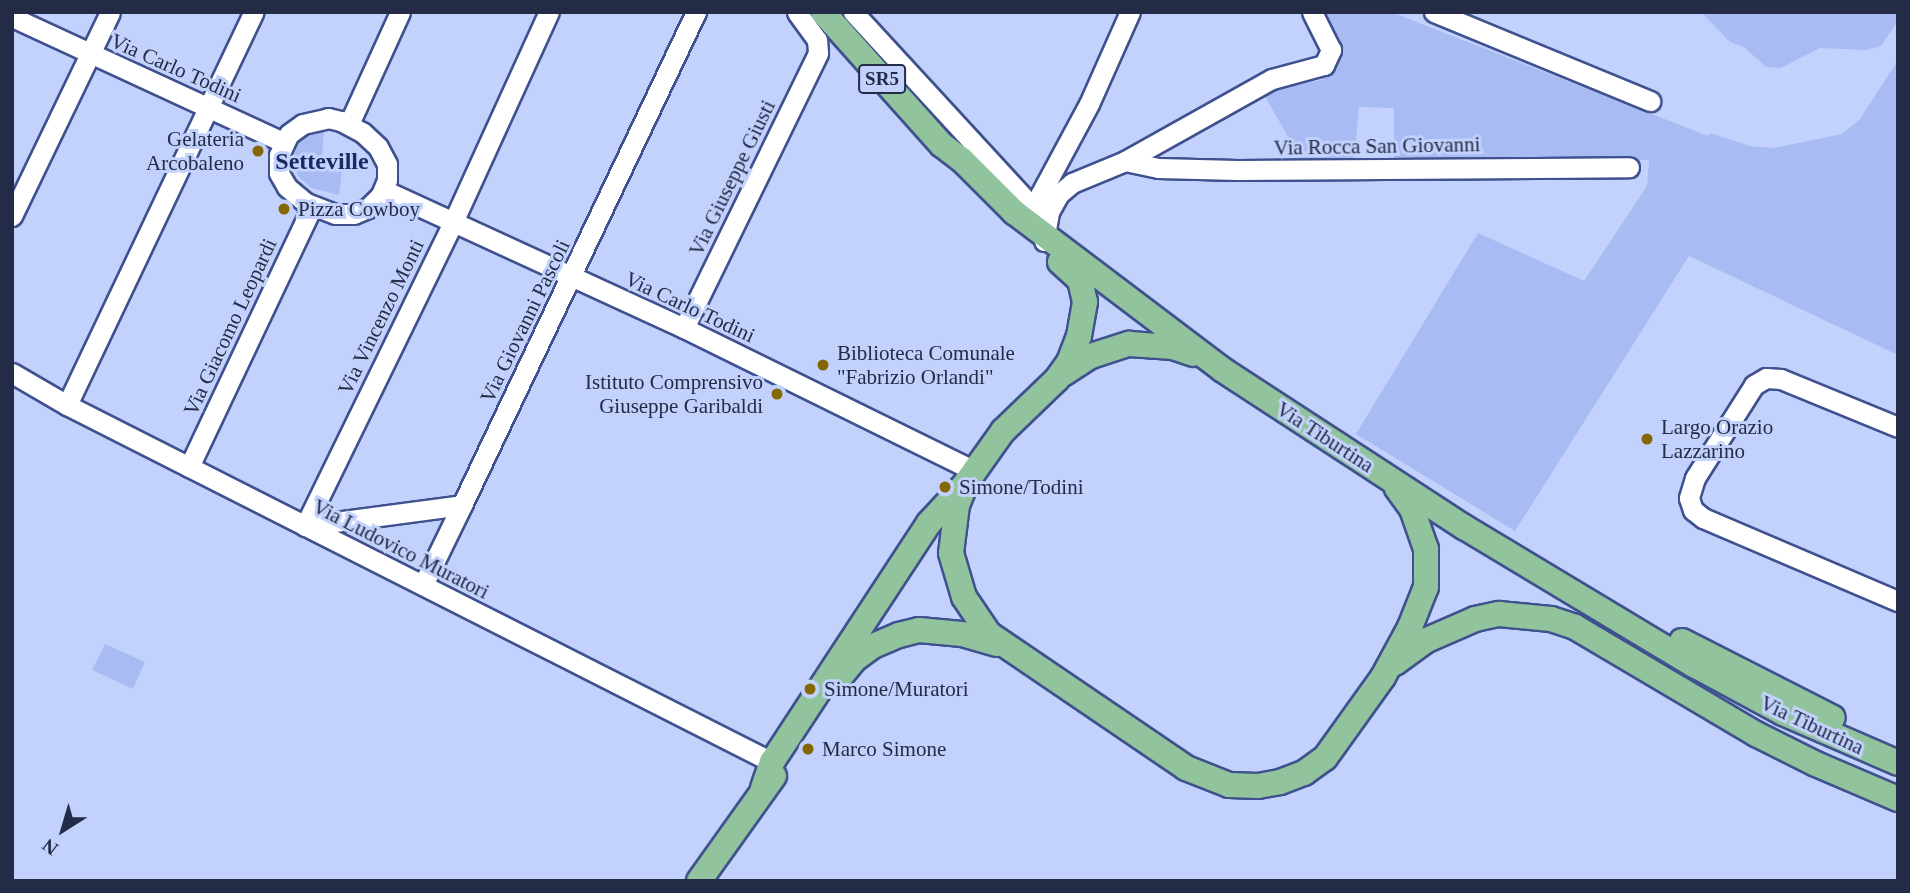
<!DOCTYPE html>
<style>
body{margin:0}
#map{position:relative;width:1910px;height:893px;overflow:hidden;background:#c2d2fc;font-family:Georgia,serif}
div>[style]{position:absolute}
.green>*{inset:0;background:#a8bbf3}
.roads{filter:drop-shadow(2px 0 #3f518e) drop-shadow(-2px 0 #3f518e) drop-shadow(0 2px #3f518e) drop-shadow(0 -2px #3f518e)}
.minor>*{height:19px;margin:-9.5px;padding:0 9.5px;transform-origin:9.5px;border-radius:9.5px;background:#fff}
.major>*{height:24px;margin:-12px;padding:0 12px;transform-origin:12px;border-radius:12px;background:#91c49d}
.dots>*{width:19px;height:19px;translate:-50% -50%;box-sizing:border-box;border:4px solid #c2d2fc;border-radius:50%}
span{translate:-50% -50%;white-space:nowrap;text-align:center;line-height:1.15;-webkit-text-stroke:6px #c2d2fc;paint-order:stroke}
.shield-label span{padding:2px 5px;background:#c2d2fc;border:2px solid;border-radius:5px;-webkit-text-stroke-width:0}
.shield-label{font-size:19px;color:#232b47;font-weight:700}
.street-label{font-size:21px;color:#232b47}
.poi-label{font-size:21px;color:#232b47}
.right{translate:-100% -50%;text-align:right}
.left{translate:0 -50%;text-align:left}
.quarter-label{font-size:24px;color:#1b2962;font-weight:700}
.frame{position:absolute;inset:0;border:14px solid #232b47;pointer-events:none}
.north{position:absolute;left:28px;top:795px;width:70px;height:70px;-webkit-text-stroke:5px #c2d2fc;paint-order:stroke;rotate:217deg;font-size:19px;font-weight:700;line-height:28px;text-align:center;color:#232b47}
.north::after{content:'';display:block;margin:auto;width:24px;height:32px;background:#232b47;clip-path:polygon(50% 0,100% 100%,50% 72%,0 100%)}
</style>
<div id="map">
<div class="green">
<i style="clip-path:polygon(1310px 12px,1391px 12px,1708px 136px,1710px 133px,1750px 146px,1774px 148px,1842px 134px,1860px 119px,1898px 60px,1898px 355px,1689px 256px,1515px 531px,1356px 434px,1478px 233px,1584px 281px,1647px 186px,1649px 160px,1394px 160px,1394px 108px,1359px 107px,1354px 160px,1302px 161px,1262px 91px,1321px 80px,1333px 68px)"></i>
<i style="clip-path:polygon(1701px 12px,1898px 12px,1898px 21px,1881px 46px,1866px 50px,1820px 48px,1781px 68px,1766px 67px,1744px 47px,1730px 42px)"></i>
<i style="clip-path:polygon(324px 131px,322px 155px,343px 164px,339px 195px,311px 188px,298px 176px,292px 161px,299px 141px,311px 133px)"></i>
<i style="clip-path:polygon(105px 644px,145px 662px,133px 689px,92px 670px)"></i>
</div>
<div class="roads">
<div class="minor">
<i style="left:853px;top:12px;width:284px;rotate:47.4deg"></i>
<i style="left:1434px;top:12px;width:234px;rotate:22.4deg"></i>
<i style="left:12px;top:17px;width:298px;rotate:24.8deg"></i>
<i style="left:328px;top:118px;width:13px;rotate:13deg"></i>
<i style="left:341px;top:121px;width:24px;rotate:28deg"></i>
<i style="left:362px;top:132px;width:22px;rotate:43deg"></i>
<i style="left:378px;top:147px;width:19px;rotate:62deg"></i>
<i style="left:387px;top:164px;width:16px;rotate:90deg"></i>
<i style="left:387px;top:180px;width:16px;rotate:112deg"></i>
<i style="left:381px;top:195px;width:18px;rotate:135deg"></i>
<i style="left:368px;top:208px;width:15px;rotate:157deg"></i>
<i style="left:354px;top:214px;width:19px;rotate:180deg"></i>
<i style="left:335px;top:214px;width:31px;rotate:-159deg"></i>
<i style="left:306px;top:203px;width:25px;rotate:-140deg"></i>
<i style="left:287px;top:187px;width:16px;rotate:-120deg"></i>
<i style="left:279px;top:173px;width:18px;rotate:-90deg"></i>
<i style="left:279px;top:155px;width:23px;rotate:-65deg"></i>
<i style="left:289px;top:134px;width:17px;rotate:-36deg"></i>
<i style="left:303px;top:124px;width:26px;rotate:-13deg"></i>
<i style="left:349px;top:124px;width:123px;rotate:-65.5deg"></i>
<i style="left:1125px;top:161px;width:34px;rotate:12deg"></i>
<i style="left:1158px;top:168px;width:79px;rotate:1.5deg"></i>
<i style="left:1237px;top:170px;width:392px;rotate:-0.4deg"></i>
<i style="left:384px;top:190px;width:330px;rotate:24.7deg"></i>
<i style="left:684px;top:328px;width:323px;rotate:26.2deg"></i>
<i style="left:12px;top:216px;width:226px;rotate:-64.3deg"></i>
<i style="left:1032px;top:220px;width:26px;rotate:-72deg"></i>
<i style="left:1040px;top:195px;width:103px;rotate:-61.7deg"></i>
<i style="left:1089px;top:104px;width:101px;rotate:-66deg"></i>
<i style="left:1044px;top:241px;width:29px;rotate:-80deg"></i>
<i style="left:1049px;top:212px;width:21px;rotate:-61deg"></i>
<i style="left:1059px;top:194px;width:17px;rotate:-40deg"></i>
<i style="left:1072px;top:183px;width:57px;rotate:-22.5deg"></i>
<i style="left:1125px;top:161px;width:168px;rotate:-29.2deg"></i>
<i style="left:1272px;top:79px;width:54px;rotate:-15.1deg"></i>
<i style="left:1324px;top:65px;width:17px;rotate:-65deg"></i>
<i style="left:1331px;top:50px;width:42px;rotate:-116.6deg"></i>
<i style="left:684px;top:328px;width:306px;rotate:-64deg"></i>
<i style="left:818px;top:53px;width:13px;rotate:-94deg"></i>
<i style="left:817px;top:40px;width:34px;rotate:-126deg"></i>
<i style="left:12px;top:373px;width:64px;rotate:30.2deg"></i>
<i style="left:67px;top:405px;width:790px;rotate:26.86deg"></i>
<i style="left:67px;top:405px;width:435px;rotate:-64.6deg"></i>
<i style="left:1898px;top:427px;width:126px;rotate:-157.7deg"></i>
<i style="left:1781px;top:379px;width:15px;rotate:-176deg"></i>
<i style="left:1766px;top:378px;width:14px;rotate:150deg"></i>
<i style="left:1754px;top:385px;width:110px;rotate:122.4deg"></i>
<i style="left:1695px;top:478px;width:21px;rotate:107deg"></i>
<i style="left:1689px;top:498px;width:13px;rotate:72deg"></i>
<i style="left:1693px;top:510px;width:13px;rotate:39deg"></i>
<i style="left:1703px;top:518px;width:212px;rotate:23.1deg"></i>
<i style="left:189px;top:467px;width:288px;rotate:-64.7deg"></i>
<i style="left:305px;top:526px;width:158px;rotate:-7.6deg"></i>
<i style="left:462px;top:505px;width:546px;rotate:-64.61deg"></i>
<i style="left:305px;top:526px;width:340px;rotate:-64deg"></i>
<i style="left:454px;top:220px;width:229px;rotate:-65.5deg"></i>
<i style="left:423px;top:585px;width:89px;rotate:-64deg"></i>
</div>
<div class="major">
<i style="left:823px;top:12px;width:178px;rotate:48.2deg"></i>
<i style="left:942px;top:145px;width:25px;rotate:37deg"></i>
<i style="left:962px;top:160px;width:74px;rotate:45deg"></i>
<i style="left:1014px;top:212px;width:262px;rotate:37.1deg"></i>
<i style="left:1223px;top:370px;width:288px;rotate:33.1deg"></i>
<i style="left:1464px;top:527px;width:268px;rotate:31deg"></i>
<i style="left:1694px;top:665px;width:101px;rotate:28.3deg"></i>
<i style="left:1783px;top:713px;width:125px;rotate:23.5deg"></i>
<i style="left:1063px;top:374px;width:33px;rotate:-33deg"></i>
<i style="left:1091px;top:356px;width:40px;rotate:-18deg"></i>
<i style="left:1129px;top:344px;width:44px;rotate:3.9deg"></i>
<i style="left:1173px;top:347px;width:21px;rotate:19deg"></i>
<i style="left:966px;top:483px;width:24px;rotate:112deg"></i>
<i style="left:957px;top:505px;width:48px;rotate:97.1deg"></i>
<i style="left:951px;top:553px;width:46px;rotate:73.5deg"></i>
<i style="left:964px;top:597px;width:45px;rotate:56deg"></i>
<i style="left:989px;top:634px;width:238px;rotate:34.2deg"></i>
<i style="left:1186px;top:768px;width:46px;rotate:21.6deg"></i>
<i style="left:1229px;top:785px;width:29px;rotate:2deg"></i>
<i style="left:1258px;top:786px;width:22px;rotate:-10deg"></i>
<i style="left:1280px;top:782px;width:26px;rotate:-21deg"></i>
<i style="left:1304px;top:773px;width:26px;rotate:-36deg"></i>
<i style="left:1325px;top:758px;width:100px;rotate:-54.4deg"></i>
<i style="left:1383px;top:677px;width:57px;rotate:-61.6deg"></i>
<i style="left:1410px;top:627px;width:43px;rotate:-68.2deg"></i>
<i style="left:1426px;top:587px;width:38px;rotate:-90deg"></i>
<i style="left:1426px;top:549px;width:42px;rotate:-109.3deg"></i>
<i style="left:1412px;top:509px;width:26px;rotate:-126deg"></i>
<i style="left:1682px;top:641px;width:169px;rotate:27deg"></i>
<i style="left:1395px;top:663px;width:39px;rotate:-36deg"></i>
<i style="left:1427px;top:640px;width:52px;rotate:-23.6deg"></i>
<i style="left:1475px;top:619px;width:25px;rotate:-12deg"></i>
<i style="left:1499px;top:614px;width:52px;rotate:5.5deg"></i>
<i style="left:1551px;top:619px;width:25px;rotate:18deg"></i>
<i style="left:1575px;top:627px;width:210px;rotate:30.6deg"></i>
<i style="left:1756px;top:734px;width:67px;rotate:26.6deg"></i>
<i style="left:1816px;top:764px;width:89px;rotate:23.1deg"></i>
<i style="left:841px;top:676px;width:22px;rotate:-51deg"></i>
<i style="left:855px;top:659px;width:22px;rotate:-36deg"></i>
<i style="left:873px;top:646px;width:28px;rotate:-23deg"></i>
<i style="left:899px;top:635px;width:21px;rotate:-14deg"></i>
<i style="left:919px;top:630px;width:43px;rotate:5.3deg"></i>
<i style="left:962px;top:634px;width:36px;rotate:16deg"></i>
<i style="left:763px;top:788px;width:28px;rotate:-71deg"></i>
<i style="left:772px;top:762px;width:286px;rotate:-56.7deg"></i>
<i style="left:929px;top:523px;width:54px;rotate:-47.2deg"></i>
<i style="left:966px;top:483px;width:64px;rotate:-54.6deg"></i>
<i style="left:1003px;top:431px;width:75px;rotate:-43.9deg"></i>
<i style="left:1057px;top:379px;width:21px;rotate:-55deg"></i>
<i style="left:1069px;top:362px;width:28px;rotate:-69deg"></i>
<i style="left:1079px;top:336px;width:35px;rotate:-80deg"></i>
<i style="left:1085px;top:302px;width:23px;rotate:-103deg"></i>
<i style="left:1080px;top:280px;width:27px;rotate:-138deg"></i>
<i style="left:699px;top:881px;width:129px;rotate:-54.5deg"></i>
</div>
</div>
<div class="dots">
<i style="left:258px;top:151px;background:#846700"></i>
<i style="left:284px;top:209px;background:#846700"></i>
<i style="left:823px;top:365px;background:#846700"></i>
<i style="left:777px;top:394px;background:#846700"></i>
<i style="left:1647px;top:439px;background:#846700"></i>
<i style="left:945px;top:487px;background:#846700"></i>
<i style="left:810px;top:689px;background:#846700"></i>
<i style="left:808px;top:749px;background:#846700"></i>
</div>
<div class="shield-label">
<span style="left:882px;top:79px">SR5</span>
</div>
<div class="street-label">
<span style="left:176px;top:68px;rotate:24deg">Via Carlo Todini</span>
<span style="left:1377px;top:146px;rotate:-1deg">Via Rocca San Giovanni</span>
<span style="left:732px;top:178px;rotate:-64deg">Via Giuseppe Giusti</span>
<span style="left:690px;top:307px;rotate:25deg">Via Carlo Todini</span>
<span style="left:381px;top:317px;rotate:-64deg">Via Vincenzo Monti</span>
<span style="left:525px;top:321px;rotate:-64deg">Via Giovanni Pascoli</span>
<span style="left:230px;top:327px;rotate:-65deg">Via Giacomo Leopardi</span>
<span style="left:1325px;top:437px;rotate:33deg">Via Tiburtina</span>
<span style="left:401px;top:549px;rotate:27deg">Via Ludovico Muratori</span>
<span style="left:1812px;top:725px;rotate:25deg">Via Tiburtina</span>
</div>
<div class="poi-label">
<span class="right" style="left:244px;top:151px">Gelateria<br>Arcobaleno</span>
<span class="left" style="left:298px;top:209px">Pizza Cowboy</span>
<span class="left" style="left:837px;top:365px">Biblioteca Comunale<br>"Fabrizio Orlandi"</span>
<span class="right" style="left:763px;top:394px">Istituto Comprensivo<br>Giuseppe Garibaldi</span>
<span class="left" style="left:1661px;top:439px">Largo Orazio<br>Lazzarino</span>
<span class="left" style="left:959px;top:487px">Simone/Todini</span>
<span class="left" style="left:824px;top:689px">Simone/Muratori</span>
<span class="left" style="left:822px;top:749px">Marco Simone</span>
</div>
<div class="quarter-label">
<span style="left:322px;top:162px">Setteville</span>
</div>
<div class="frame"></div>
<div class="north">N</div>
</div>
